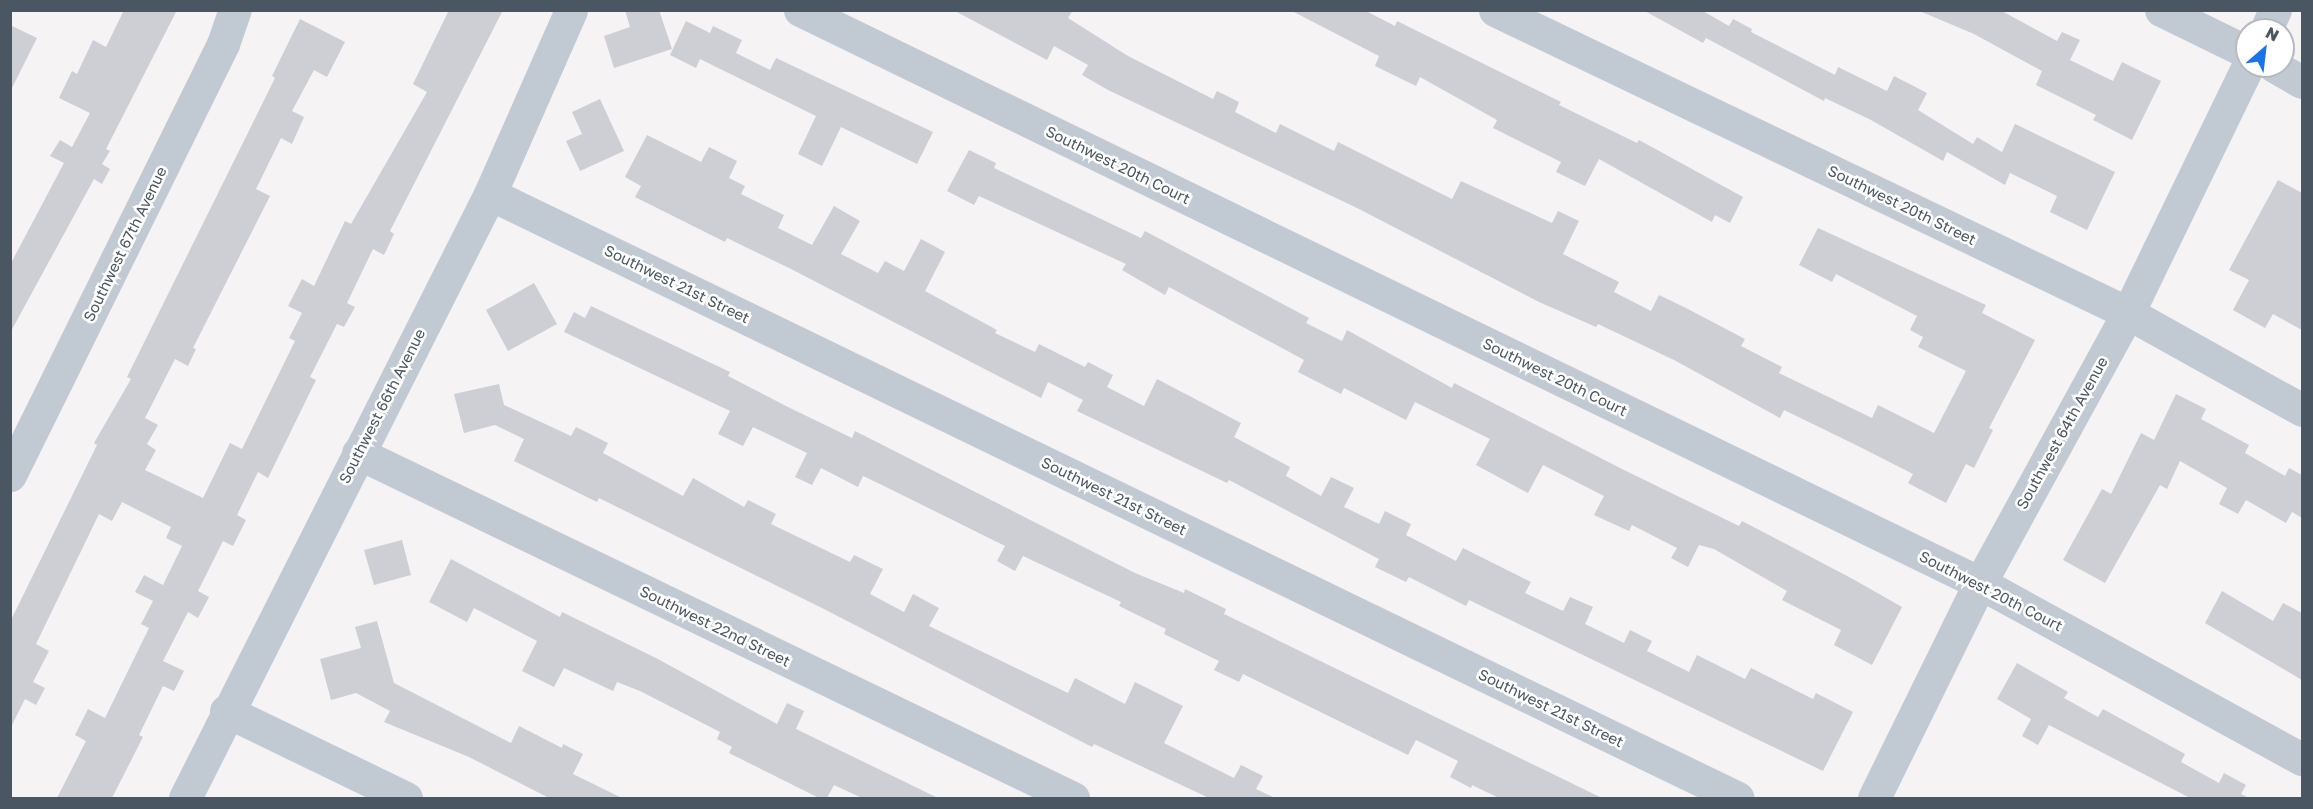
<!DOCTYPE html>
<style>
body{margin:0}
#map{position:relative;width:2313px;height:809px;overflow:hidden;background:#f5f3f3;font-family:"Golos Text",sans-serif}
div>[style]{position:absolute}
.building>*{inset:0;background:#cdcfd5}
.minor>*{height:33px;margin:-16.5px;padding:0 16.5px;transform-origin:16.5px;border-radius:16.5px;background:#c1cad2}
span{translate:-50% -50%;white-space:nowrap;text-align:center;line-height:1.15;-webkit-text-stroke:5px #fff;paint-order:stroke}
.street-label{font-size:15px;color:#4a5661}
.frame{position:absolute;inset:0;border:12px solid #4a5661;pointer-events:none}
.north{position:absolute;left:2235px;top:18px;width:60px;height:60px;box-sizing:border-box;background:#fff;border:2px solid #b7bbc0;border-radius:50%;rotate:28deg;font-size:16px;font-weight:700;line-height:24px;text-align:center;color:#4a5661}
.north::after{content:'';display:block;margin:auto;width:21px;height:27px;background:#1a73e8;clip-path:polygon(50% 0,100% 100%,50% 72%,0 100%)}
</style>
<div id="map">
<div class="building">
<i style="clip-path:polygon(124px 10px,177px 10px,106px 149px,110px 151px,102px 164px,110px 169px,102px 184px,94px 179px,10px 333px,10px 265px,64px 163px,50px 156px,60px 140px,72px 147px,90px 113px,59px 98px,72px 71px,77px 74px,93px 40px,106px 47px)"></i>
<i style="clip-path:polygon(449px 10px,503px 10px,390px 231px,394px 234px,384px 255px,373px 249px,347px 303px,355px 307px,344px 327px,337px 324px,310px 377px,316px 380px,268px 478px,258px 472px,237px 515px,246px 520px,233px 546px,223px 541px,198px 591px,209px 597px,198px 618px,188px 612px,163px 661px,184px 671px,174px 691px,163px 686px,139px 735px,143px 737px,112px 798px,57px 798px,86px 741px,75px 735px,88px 709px,105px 718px,149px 628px,141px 624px,153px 601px,135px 592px,144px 575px,163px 585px,182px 546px,166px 538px,171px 527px,122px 502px,112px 521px,99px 514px,36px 644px,49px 651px,33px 682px,45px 688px,36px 705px,25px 699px,10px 729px,10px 622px,97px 445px,94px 443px,131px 379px,127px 377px,275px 78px,272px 76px,300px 19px,345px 42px,327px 77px,314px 70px,292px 111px,304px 117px,292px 144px,281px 138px,256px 189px,270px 196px,193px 348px,196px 349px,188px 366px,175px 359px,145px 418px,158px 425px,147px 444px,156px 450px,145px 470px,203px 498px,230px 443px,242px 449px,295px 341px,289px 338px,302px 313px,288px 306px,302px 279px,314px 286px,345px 221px,351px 224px,427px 92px,413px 84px)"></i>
<i style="clip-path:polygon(625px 10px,659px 10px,672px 49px,614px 68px,604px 36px,630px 27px)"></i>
<i style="clip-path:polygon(953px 10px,1073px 10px,1068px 18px,1128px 56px,1213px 99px,1217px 91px,1239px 102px,1235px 112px,1276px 133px,1280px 124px,1334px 151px,1338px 142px,1452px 199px,1461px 181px,1552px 223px,1558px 211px,1579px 221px,1563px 254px,1619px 282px,1614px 292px,1651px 311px,1659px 295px,1686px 308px,1745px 339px,1741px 346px,1782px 367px,1779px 373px,1872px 418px,1878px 405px,1934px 433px,1966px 371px,1918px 347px,1923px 337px,1910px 330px,1917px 316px,1836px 274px,1832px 282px,1799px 265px,1818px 228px,1986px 305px,1982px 313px,2035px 340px,1989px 428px,1993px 430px,1974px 468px,1966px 464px,1946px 503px,1908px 483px,1913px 474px,1858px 446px,1784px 410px,1780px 418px,1674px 360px,1598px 324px,1596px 327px,1539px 302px,1357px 208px,1108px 90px,1082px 75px,1088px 65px,1054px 46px,1047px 60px)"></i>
<i style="clip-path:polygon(1290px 10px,1364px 10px,1395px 26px,1397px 21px,1561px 102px,1559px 105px,1637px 143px,1639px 140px,1743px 197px,1730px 223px,1715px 215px,1712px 222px,1599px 159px,1585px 186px,1556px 172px,1561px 162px,1493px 128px,1497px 120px,1420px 77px,1416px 86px,1375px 66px,1379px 56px)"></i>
<i style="clip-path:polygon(1643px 10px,1701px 10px,1729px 26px,1733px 19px,1752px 29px,1751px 32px,1835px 75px,1838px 67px,1887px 91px,1894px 76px,1927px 93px,1918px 110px,1973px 144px,1977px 137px,2002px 152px,2015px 124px,2115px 172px,2087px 230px,2050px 212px,2057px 196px,2010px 173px,2005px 185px,1947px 152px,1943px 161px,1871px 120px,1825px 98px,1824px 101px,1706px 38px,1703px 43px)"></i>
<i style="clip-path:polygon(1917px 10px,2000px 10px,2057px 41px,2062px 32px,2080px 40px,2070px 60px,2113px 81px,2122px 62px,2161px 81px,2132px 140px,2093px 120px,2096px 115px,2036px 85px,2042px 71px,1974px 34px)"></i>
<i style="clip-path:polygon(686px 21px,710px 33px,713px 26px,742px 40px,736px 53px,770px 70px,776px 58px,933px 132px,917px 164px,841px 127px,822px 166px,798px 154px,816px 116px,700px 59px,696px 68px,670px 55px)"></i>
<i style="clip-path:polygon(10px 25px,37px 38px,10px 92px)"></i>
<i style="clip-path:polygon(600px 99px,624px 151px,580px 171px,566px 141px,582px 134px,572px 112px)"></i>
<i style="clip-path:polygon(647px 135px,701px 162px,709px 147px,737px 161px,729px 178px,745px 186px,741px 194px,784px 215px,778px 228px,812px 245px,834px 206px,860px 221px,841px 254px,878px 273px,885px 261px,904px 271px,921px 239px,945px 252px,925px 291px,997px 330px,995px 333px,1035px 352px,1039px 344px,1085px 367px,1088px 362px,1113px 375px,1107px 387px,1144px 406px,1157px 379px,1241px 423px,1234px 437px,1290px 467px,1286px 476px,1321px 496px,1331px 477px,1354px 488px,1344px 507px,1379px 524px,1385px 511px,1411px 524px,1406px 535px,1456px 561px,1463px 548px,1531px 582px,1525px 593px,1563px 611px,1570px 597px,1593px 607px,1585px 624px,1624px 643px,1630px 630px,1652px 641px,1647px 651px,1689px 672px,1697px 655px,1745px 679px,1751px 668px,1813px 699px,1816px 693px,1853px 712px,1823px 771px,1469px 600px,1466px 606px,1409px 577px,1406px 582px,1375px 567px,1379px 559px,1229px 480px,1227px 483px,1077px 411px,1083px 400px,1048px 382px,1041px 398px,791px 269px,727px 238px,725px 242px,635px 197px,641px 186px,625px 177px)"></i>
<i style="clip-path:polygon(969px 150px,996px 163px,994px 168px,1141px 238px,1145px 231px,1309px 318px,1306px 323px,1342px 341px,1347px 330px,1452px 388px,1454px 383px,1624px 470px,1739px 526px,1742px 521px,1851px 578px,1902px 607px,1872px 665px,1834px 645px,1841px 630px,1782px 600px,1787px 591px,1714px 549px,1699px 545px,1688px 567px,1671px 558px,1677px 548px,1632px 525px,1629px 531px,1594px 515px,1604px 496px,1543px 465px,1528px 493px,1476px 465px,1490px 439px,1415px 402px,1406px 420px,1344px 388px,1341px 394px,1298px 372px,1304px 360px,1169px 287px,1165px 295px,1122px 270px,1126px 264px,979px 196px,974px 205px,947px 191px)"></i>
<i style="clip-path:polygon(2278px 180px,2302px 193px,2302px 330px,2273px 314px,2265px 328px,2233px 310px,2249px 280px,2229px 270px)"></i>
<i style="clip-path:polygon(534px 283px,557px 324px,508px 351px,486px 310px)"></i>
<i style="clip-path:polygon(591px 306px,730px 372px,728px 376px,788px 407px,852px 438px,855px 431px,1135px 573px,1184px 593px,1185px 589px,1226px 609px,1224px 614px,1602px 798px,1499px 798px,1472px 785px,1471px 788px,1450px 777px,1458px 761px,1416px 740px,1408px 755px,1243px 674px,1239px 682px,1214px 670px,1219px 661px,1164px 634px,1166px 629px,1119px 606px,1121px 602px,1023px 556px,1015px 571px,997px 561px,1005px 546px,880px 484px,863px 476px,858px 487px,821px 468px,812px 485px,795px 477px,807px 453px,753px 427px,743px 446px,718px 434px,730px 411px,564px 332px,574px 312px,585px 318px)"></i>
<i style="clip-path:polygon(499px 384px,504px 405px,571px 436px,576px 427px,608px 443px,603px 453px,683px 496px,693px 478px,744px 507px,748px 500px,776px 514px,771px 524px,850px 562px,854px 555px,883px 569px,870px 594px,904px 612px,913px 594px,939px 608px,929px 626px,1068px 693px,1075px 678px,1125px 704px,1135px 682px,1183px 706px,1164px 743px,1234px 778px,1241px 765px,1263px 776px,1256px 789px,1275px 798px,1209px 798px,1094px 744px,1092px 747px,820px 607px,599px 498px,597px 502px,514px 461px,524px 439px,495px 425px,464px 433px,454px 394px)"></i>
<i style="clip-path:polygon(2176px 394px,2206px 409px,2201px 419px,2249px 445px,2245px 453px,2285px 476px,2289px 468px,2302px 475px,2302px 518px,2292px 512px,2286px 523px,2246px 500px,2238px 514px,2219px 504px,2227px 488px,2180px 461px,2167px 489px,2160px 485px,2105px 583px,2063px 560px,2102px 489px,2111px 494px,2141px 433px,2154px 440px)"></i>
<i style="clip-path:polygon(402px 540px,411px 575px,374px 585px,364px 550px)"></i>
<i style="clip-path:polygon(451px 559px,560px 617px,562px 612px,656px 658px,777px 724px,787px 703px,804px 711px,796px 729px,938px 798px,862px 798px,834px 785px,827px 798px,819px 798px,729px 753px,732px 747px,717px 739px,720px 732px,640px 691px,617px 682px,613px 691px,564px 668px,554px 687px,522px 671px,537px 641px,474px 608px,467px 622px,429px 602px)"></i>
<i style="clip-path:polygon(2222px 591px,2273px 621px,2283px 603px,2302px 613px,2302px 680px,2205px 623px)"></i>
<i style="clip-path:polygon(377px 621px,394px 683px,511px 743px,519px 726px,562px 748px,563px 744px,583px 754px,573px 774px,622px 798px,549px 798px,469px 757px,384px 722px,390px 711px,356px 693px,331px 700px,320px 659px,361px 648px,355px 627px)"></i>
<i style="clip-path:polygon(2017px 663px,2068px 692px,2064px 698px,2098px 717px,2103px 709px,2185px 754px,2181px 762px,2219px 783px,2224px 773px,2246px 785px,2241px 794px,2249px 798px,2190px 798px,2049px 725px,2038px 745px,2022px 736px,2031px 719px,1997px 699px)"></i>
</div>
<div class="minor">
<i style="left:800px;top:10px;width:1312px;rotate:25.9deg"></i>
<i style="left:1980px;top:583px;width:367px;rotate:28.7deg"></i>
<i style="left:1495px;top:10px;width:702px;rotate:25.58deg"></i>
<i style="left:2128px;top:313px;width:199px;rotate:29.1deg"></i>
<i style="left:2161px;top:10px;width:96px;rotate:26deg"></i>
<i style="left:2266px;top:30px;width:22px;rotate:-66deg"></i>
<i style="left:2274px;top:66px;width:32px;rotate:30deg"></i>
<i style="left:490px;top:194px;width:1386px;rotate:25.83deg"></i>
<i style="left:358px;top:453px;width:794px;rotate:25.76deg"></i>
<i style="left:10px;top:475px;width:481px;rotate:-63.7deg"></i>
<i style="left:223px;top:44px;width:36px;rotate:-71deg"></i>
<i style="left:226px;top:711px;width:200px;rotate:25.8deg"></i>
<i style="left:185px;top:798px;width:677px;rotate:-63.21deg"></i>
<i style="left:490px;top:194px;width:201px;rotate:-66.2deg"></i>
<i style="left:1874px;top:798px;width:240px;rotate:-63.8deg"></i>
<i style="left:1980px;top:583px;width:308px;rotate:-61.3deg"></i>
<i style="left:2128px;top:313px;width:275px;rotate:-64.1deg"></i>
</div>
<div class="street-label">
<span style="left:1118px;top:165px;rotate:26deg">Southwest 20th Court</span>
<span style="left:1902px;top:205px;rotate:26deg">Southwest 20th Street</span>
<span style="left:125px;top:244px;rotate:-64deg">Southwest 67th Avenue</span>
<span style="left:677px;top:284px;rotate:26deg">Southwest 21st Street</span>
<span style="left:1555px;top:377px;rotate:26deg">Southwest 20th Court</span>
<span style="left:382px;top:406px;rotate:-63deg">Southwest 66th Avenue</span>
<span style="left:2062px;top:433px;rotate:-61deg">Southwest 64th Avenue</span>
<span style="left:1114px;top:496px;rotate:26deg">Southwest 21st Street</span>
<span style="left:1991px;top:591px;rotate:27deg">Southwest 20th Court</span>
<span style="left:715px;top:626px;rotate:26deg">Southwest 22nd Street</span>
<span style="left:1551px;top:708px;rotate:26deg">Southwest 21st Street</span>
</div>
<div class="frame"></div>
<div class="north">N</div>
</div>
